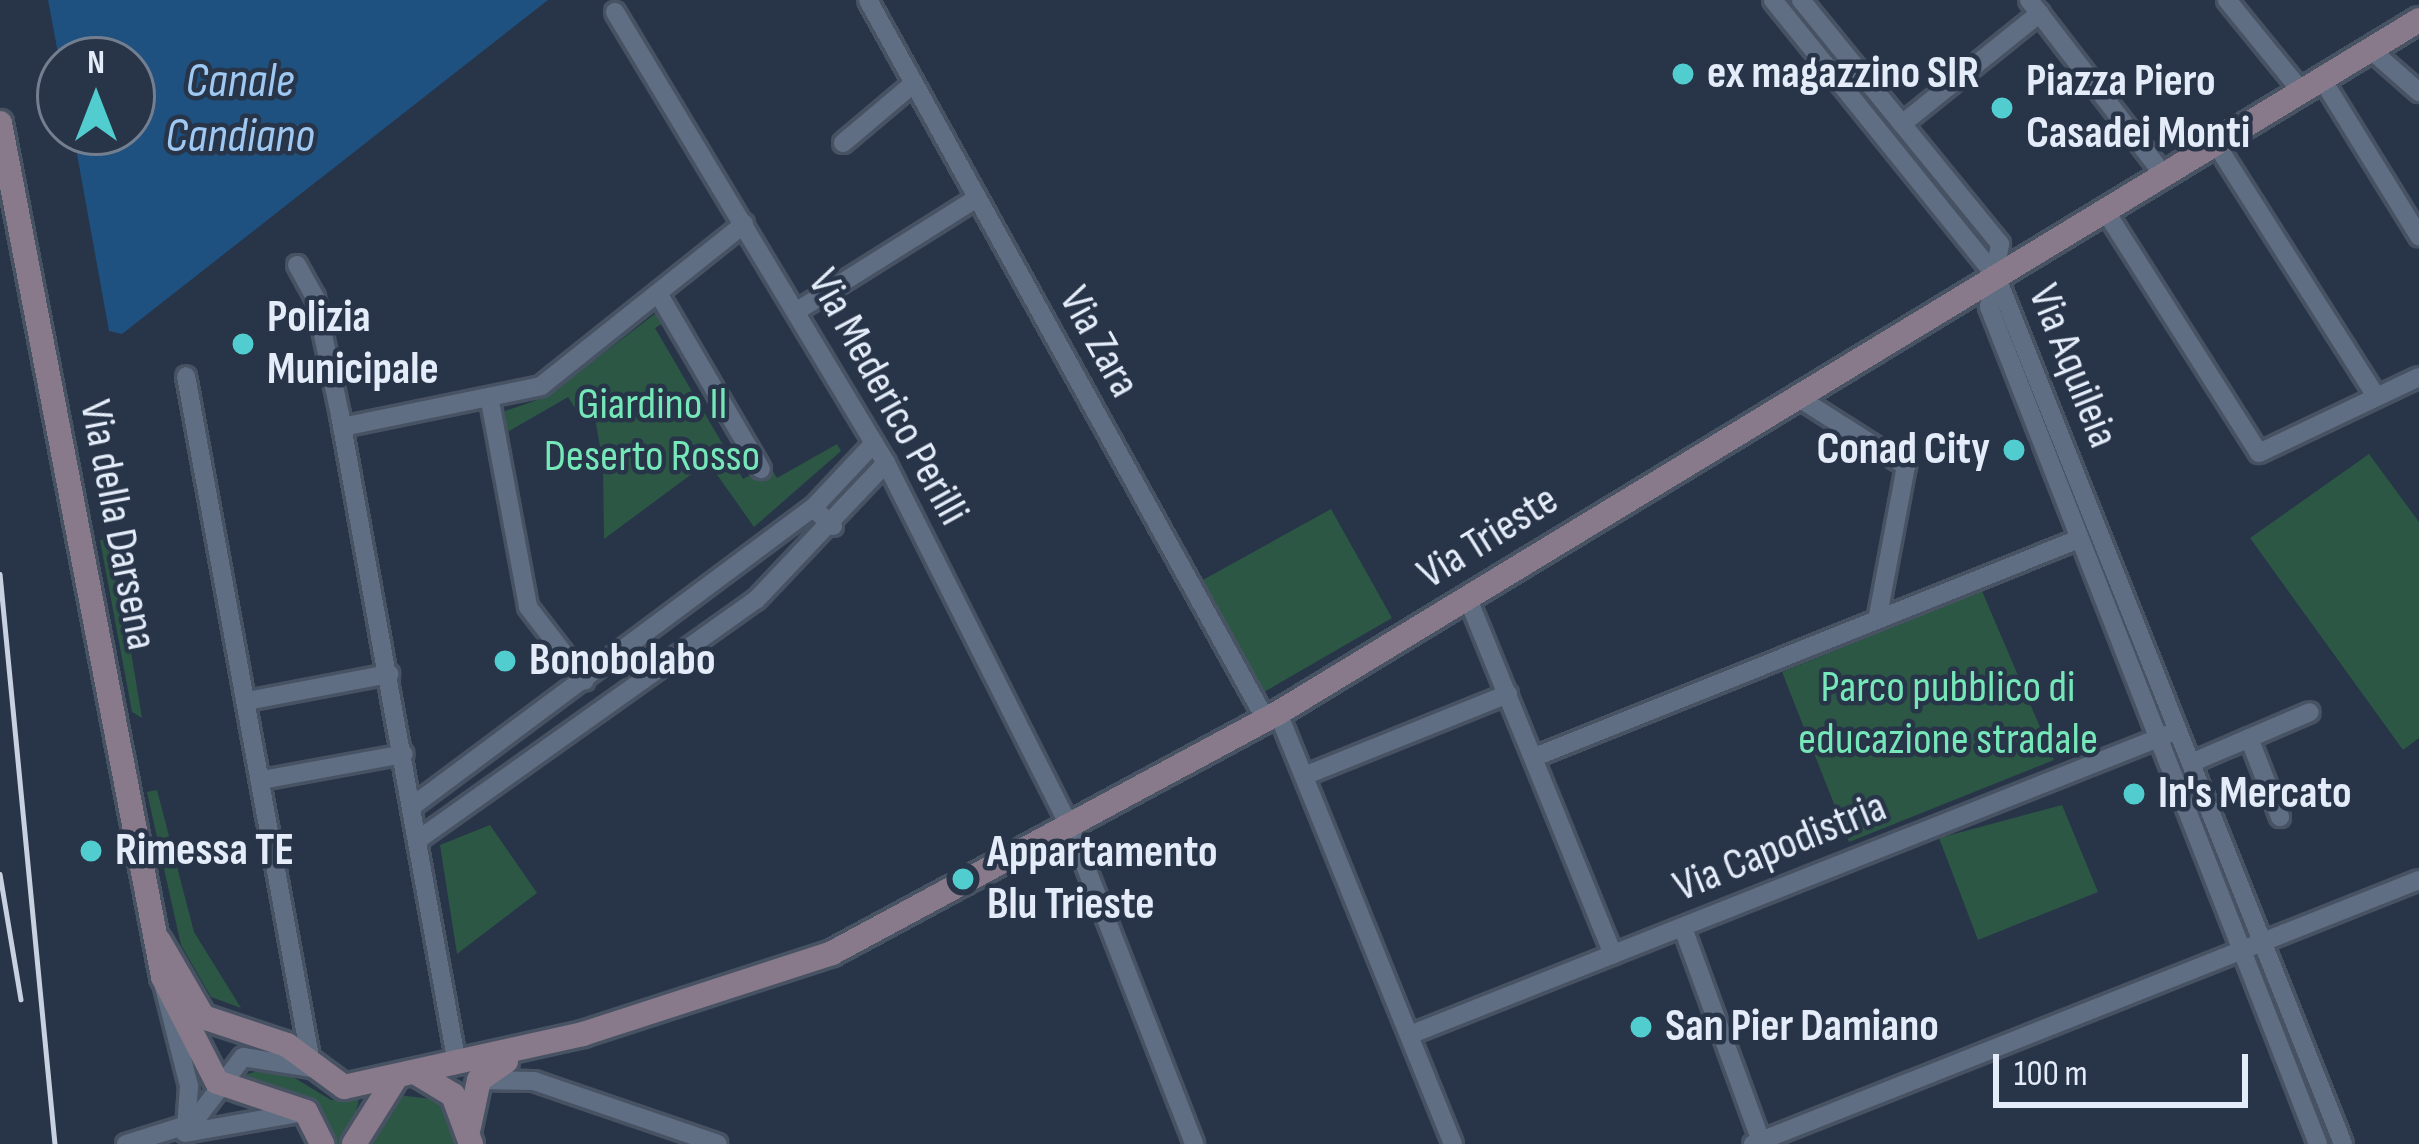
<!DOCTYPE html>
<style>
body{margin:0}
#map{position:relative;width:2419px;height:1144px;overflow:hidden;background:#283448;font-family:"Sofia Sans Condensed",sans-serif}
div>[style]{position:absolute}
.green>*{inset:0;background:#2c5745}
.water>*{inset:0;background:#1e517f}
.roads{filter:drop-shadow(3px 0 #475263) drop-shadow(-3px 0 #475263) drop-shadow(0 3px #475263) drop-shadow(0 -3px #475263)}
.street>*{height:18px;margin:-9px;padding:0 9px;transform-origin:9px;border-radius:9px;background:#606e84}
.secondary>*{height:24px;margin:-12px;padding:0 12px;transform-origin:12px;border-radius:12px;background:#887a8a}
.rail>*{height:4.5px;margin:-2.25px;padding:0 2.25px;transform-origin:2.25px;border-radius:2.25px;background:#c8d1df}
.dots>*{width:33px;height:33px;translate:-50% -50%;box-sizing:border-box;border:6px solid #283448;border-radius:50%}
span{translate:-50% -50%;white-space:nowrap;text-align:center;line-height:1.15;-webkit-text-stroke:9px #283448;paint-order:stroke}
.poi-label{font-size:45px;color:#e4ecf9;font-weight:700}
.left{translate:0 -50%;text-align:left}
.right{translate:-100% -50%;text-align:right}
.street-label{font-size:45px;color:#e4ecf9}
.park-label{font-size:45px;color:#76e7b9}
.water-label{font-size:48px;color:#9fc9f3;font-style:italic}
.north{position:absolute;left:36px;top:36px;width:120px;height:120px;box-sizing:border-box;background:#283448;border:3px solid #737e8f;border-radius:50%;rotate:0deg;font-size:33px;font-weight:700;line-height:48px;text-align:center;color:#e4ecf9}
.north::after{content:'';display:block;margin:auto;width:42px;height:54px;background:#52cdcf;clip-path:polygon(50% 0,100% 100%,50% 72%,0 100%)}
.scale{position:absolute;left:1993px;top:1054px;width:255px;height:54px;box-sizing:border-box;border:6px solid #e4ecf9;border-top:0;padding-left:15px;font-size:36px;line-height:42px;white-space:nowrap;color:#e4ecf9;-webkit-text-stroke:9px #283448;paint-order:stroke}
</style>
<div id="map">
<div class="green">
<i style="clip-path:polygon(660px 310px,666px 321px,655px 328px,743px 479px,769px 465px,777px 478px,837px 444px,841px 451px,754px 527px,708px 462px,604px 539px,603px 466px,588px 461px,602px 458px,595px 418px,582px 419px,568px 397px,506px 433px,505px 411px,546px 397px)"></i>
<i style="clip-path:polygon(2369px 454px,2419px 522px,2419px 738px,2403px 750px,2250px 538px)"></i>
<i style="clip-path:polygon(1331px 509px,1392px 618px,1264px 692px,1201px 581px)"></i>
<i style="clip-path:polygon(112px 538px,142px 718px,132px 712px,100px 540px)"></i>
<i style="clip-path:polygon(1982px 591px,2054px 760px,1849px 842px,1782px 672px)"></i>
<i style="clip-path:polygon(157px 790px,194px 932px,241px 1008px,211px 997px,181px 945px,147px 792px)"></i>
<i style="clip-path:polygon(2062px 805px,2098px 892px,1978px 940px,1939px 838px)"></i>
<i style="clip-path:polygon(490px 825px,537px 893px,457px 954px,440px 845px)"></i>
<i style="clip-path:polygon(275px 1066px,331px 1100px,359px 1100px,347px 1144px,335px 1144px,316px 1106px,237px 1077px)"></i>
<i style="clip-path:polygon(397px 1095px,451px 1101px,460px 1144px,362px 1144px)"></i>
</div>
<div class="water">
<i style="clip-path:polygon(48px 0,548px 0,122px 334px,109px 331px,73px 132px,132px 132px,132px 60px,60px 64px)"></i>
</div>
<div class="roads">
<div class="street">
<i style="left:868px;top:0;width:823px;rotate:61.07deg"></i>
<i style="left:1773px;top:0;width:357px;rotate:51.1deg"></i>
<i style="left:1997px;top:278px;width:933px;rotate:68.22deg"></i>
<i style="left:1801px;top:0;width:315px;rotate:50.8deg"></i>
<i style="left:2000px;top:244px;width:64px;rotate:99.9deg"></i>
<i style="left:1989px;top:307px;width:899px;rotate:68.54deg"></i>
<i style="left:2029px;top:0;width:221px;rotate:52.4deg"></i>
<i style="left:2227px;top:0;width:119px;rotate:50.8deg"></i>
<i style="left:615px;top:12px;width:526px;rotate:59deg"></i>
<i style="left:886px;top:463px;width:413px;rotate:63.2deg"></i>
<i style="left:1072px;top:832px;width:335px;rotate:68.6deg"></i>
<i style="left:2371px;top:50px;width:64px;rotate:41.2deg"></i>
<i style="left:2322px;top:79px;width:185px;rotate:58.3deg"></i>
<i style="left:1902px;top:124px;width:177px;rotate:-38.8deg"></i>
<i style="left:843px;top:143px;width:92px;rotate:-40.1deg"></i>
<i style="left:2216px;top:144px;width:297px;rotate:57.6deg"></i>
<i style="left:2106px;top:212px;width:285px;rotate:57.6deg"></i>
<i style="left:2259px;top:453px;width:177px;rotate:-25.4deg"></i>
<i style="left:297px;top:265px;width:37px;rotate:61deg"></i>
<i style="left:315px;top:297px;width:121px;rotate:78deg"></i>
<i style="left:340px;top:415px;width:659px;rotate:79.78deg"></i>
<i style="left:658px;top:293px;width:204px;rotate:59.7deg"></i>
<i style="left:797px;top:311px;width:209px;rotate:-32.1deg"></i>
<i style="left:1799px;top:398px;width:127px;rotate:32.4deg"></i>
<i style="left:1906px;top:466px;width:153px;rotate:100.6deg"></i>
<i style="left:490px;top:401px;width:209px;rotate:79.5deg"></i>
<i style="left:528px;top:607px;width:93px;rotate:52.4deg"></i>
<i style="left:342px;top:427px;width:203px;rotate:-11.6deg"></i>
<i style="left:541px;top:386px;width:260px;rotate:-38.6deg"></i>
<i style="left:813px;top:508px;width:89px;rotate:-46.8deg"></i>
<i style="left:1468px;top:599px;width:384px;rotate:67.8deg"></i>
<i style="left:247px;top:701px;width:145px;rotate:-10.8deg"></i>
<i style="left:1278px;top:713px;width:465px;rotate:67.9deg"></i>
<i style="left:2249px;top:738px;width:85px;rotate:68.6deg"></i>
<i style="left:1535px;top:757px;width:586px;rotate:-21.84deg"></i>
<i style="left:2191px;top:763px;width:129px;rotate:-23.2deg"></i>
<i style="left:1304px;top:776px;width:220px;rotate:-21.9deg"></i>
<i style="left:262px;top:780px;width:144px;rotate:-10.4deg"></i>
<i style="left:414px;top:805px;width:497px;rotate:-36.7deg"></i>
<i style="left:813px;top:508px;width:27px;rotate:42deg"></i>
<i style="left:422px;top:837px;width:410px;rotate:-35.4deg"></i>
<i style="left:756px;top:600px;width:189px;rotate:-46.5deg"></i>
<i style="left:1683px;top:928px;width:230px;rotate:69.9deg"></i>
<i style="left:164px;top:987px;width:102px;rotate:75.8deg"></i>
<i style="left:189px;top:1086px;width:42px;rotate:94.1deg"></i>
<i style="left:1412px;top:1034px;width:811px;rotate:-21.63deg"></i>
<i style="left:479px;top:1080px;width:55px;rotate:1deg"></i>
<i style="left:534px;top:1081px;width:194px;rotate:18.9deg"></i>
<i style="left:185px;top:1133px;width:116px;rotate:-10deg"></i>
<i style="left:126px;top:1144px;width:70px;rotate:-17.4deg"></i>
<i style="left:193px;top:1123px;width:83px;rotate:-52.9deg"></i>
<i style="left:243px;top:1057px;width:70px;rotate:9.1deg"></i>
<i style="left:312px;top:1068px;width:703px;rotate:-100.32deg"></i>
<i style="left:1753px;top:1144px;width:716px;rotate:-21.62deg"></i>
</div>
<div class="secondary">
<i style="left:0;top:123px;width:869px;rotate:79.19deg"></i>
<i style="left:163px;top:977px;width:118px;rotate:62.8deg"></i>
<i style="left:217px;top:1082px;width:94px;rotate:18.6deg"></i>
<i style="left:306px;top:1112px;width:36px;rotate:63deg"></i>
<i style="left:159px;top:941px;width:88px;rotate:59.9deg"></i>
<i style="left:203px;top:1017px;width:89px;rotate:18.4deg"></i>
<i style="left:287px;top:1045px;width:71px;rotate:36.4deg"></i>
<i style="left:344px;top:1087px;width:245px;rotate:-12.5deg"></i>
<i style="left:583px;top:1034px;width:262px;rotate:-18deg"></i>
<i style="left:832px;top:953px;width:506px;rotate:-28.29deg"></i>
<i style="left:1278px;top:713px;width:1335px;rotate:-31.27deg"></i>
<i style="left:418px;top:1074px;width:41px;rotate:31deg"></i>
<i style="left:453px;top:1095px;width:52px;rotate:69.8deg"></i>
<i style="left:469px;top:1127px;width:48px;rotate:-78deg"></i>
<i style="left:479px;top:1080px;width:33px;rotate:-35deg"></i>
<i style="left:354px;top:1144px;width:77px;rotate:-57.8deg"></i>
</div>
</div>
<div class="rail">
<i style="left:0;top:574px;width:573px;rotate:84.49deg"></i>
<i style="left:0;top:874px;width:127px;rotate:80.5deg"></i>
</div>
<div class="dots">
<i style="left:1683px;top:74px;background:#52cdcf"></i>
<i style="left:2002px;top:108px;background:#52cdcf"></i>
<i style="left:243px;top:344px;background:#52cdcf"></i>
<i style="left:2014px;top:450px;background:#52cdcf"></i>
<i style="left:505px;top:661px;background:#52cdcf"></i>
<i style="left:2134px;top:794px;background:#52cdcf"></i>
<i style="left:91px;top:851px;background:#52cdcf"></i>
<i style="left:963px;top:879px;background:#52cdcf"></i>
<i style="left:1641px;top:1027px;background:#52cdcf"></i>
</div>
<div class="poi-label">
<span class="left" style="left:1707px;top:74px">ex magazzino SIR</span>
<span class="left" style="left:2026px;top:108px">Piazza Piero<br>Casadei Monti</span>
<span class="left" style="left:267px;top:344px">Polizia<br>Municipale</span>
<span class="right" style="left:1990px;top:450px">Conad City</span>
<span class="left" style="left:529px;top:661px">Bonobolabo</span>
<span class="left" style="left:2158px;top:794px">In's Mercato</span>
<span class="left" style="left:115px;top:851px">Rimessa TE</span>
<span class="left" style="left:987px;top:879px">Appartamento<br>Blu Trieste</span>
<span class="left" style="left:1665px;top:1027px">San Pier Damiano</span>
</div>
<div class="street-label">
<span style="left:1099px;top:342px;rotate:61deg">Via Zara</span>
<span style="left:2073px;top:366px;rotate:68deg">Via Aquileia</span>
<span style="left:888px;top:397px;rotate:61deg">Via Mederico Perilli</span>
<span style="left:118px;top:525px;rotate:79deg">Via della Darsena</span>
<span style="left:1488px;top:537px;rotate:-32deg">Via Trieste</span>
<span style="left:1780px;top:847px;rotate:-22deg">Via Capodistria</span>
</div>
<div class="park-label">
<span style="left:652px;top:431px">Giardino Il<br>Deserto Rosso</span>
<span style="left:1948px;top:714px">Parco pubblico di<br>educazione stradale</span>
</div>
<div class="water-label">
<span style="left:240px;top:109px">Canale<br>Candiano</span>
</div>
<div class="north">N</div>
<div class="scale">100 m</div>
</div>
